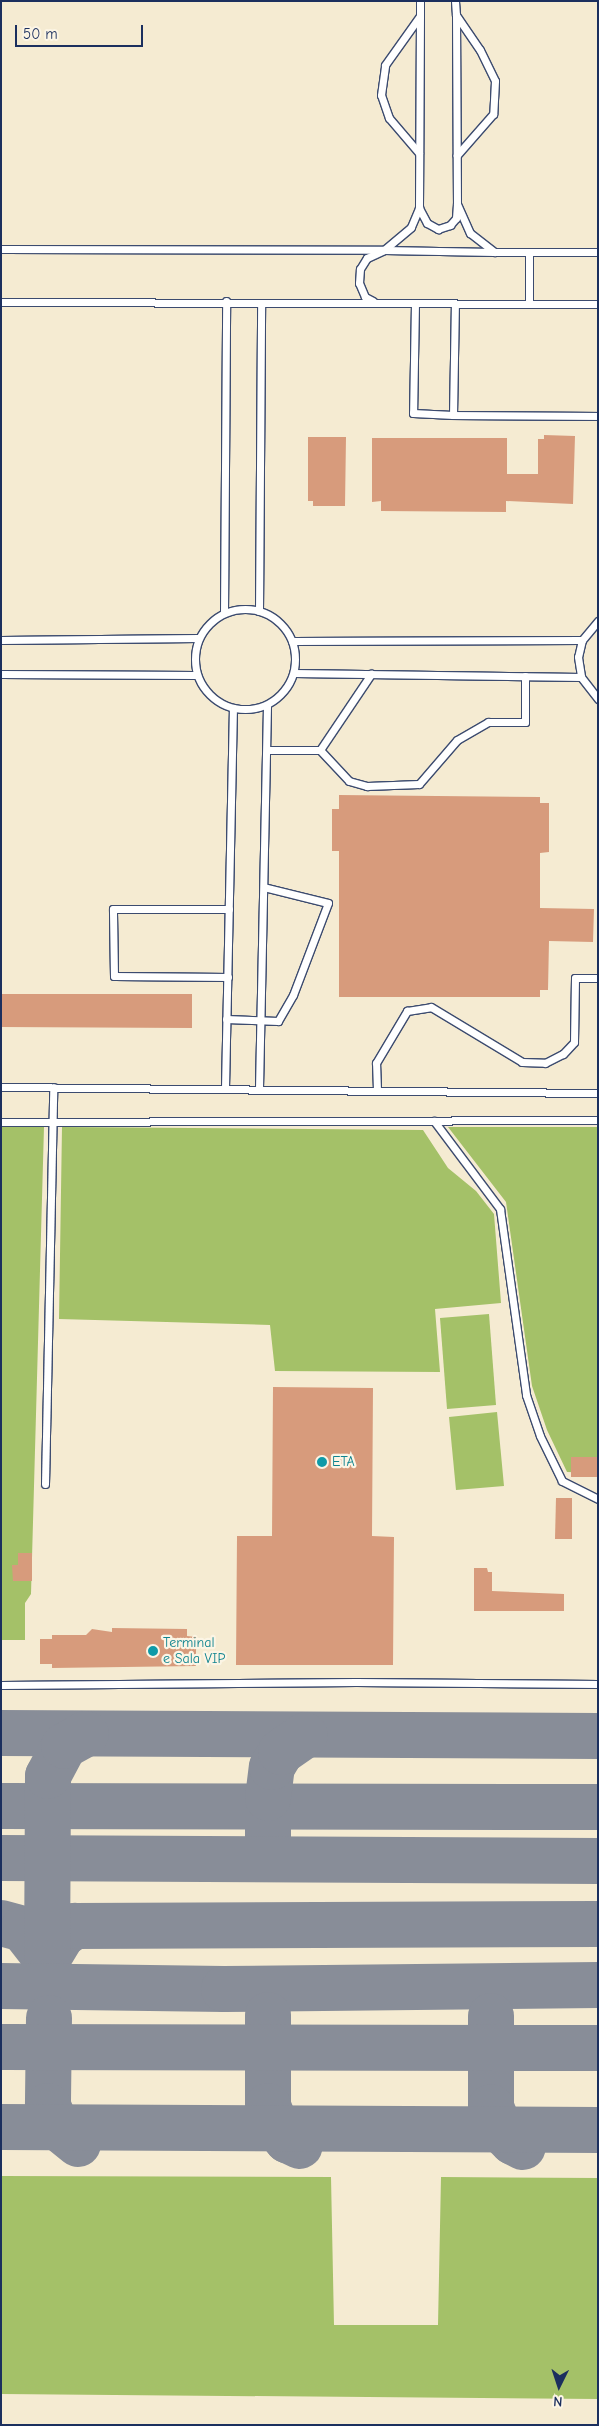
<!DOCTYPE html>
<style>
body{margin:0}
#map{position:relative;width:599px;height:2426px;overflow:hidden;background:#f5ebd2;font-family:"Comic Neue",sans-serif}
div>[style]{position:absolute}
.green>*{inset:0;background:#a4c168}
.taxiway>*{height:46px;margin:-23px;padding:0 23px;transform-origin:23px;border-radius:23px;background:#888d98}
.building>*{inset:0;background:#d79b7c}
.roads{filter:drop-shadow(1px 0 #3c4b6f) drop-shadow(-1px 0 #3c4b6f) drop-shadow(0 1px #3c4b6f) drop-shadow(0 -1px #3c4b6f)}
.lane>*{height:7px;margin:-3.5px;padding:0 3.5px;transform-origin:3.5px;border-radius:3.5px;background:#fff}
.lane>.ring{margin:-3.5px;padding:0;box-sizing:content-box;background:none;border:7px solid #fff;border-radius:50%}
.dots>*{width:14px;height:14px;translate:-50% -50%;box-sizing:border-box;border:2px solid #fcf5e5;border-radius:50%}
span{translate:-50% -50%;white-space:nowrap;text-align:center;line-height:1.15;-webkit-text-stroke:4.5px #fcf5e5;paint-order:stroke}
.culture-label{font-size:14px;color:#0d838f}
.left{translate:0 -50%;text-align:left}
.frame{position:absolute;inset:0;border:2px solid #1b2f5e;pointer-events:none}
.north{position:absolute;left:534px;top:2361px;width:50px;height:50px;-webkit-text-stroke:4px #fcf5e5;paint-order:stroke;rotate:184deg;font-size:14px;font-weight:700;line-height:20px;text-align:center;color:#1b2f5e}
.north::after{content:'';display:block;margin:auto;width:18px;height:22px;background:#1b2f5e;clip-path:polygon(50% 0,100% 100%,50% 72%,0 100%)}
.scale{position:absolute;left:15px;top:25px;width:128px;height:22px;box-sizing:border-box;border:2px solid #1b2f5e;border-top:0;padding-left:6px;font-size:15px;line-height:18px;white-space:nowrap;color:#1b2f5e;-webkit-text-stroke:4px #fcf5e5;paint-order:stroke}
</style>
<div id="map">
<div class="green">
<i style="clip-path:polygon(1px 1125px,44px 1127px,31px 1594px,25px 1603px,25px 1640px,1px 1640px)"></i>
<i style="clip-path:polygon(62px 1127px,423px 1130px,448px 1168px,476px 1191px,494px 1214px,501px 1303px,435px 1309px,440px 1372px,275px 1371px,270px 1325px,59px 1319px)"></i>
<i style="clip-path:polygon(448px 1127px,598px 1127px,598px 1473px,567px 1472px,547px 1430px,532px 1386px,506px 1202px)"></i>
<i style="clip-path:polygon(489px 1314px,496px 1405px,447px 1409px,440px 1318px)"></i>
<i style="clip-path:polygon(497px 1412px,504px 1486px,456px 1490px,449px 1417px)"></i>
<i style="clip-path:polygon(1px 2176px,331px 2177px,334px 2325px,438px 2325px,441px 2177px,598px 2178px,598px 2399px,1px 2394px)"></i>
</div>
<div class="taxiway">
<i style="left:1px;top:1733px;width:597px;rotate:0.29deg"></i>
<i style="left:1px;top:1806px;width:597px;rotate:0.1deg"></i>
<i style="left:268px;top:1837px;width:39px;rotate:-90deg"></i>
<i style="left:268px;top:1798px;width:31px;rotate:-83deg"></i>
<i style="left:272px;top:1767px;width:17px;rotate:-59deg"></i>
<i style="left:281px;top:1752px;width:29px;rotate:-35deg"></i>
<i style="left:1px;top:1858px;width:597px;rotate:0.29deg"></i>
<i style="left:1px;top:1923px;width:23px;rotate:15deg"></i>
<i style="left:23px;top:1929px;width:39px;rotate:52deg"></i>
<i style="left:47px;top:1960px;width:29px;rotate:-59deg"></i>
<i style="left:62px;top:1935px;width:16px;rotate:-35deg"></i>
<i style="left:75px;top:1926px;width:523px;rotate:-0.22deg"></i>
<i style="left:47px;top:1969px;width:193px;rotate:-89.7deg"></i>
<i style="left:48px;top:1776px;width:34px;rotate:-62deg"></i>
<i style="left:64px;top:1746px;width:25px;rotate:-29deg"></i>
<i style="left:1px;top:1986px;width:223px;rotate:0.8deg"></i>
<i style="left:224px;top:1989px;width:374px;rotate:-0.6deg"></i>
<i style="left:268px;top:2015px;width:91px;rotate:90deg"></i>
<i style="left:268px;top:2106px;width:24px;rotate:68deg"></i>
<i style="left:277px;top:2128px;width:16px;rotate:50deg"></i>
<i style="left:287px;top:2140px;width:14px;rotate:25deg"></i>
<i style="left:491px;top:2016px;width:91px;rotate:90deg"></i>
<i style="left:491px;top:2107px;width:24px;rotate:68deg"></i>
<i style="left:500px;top:2129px;width:18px;rotate:45deg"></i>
<i style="left:513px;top:2142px;width:11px;rotate:27deg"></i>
<i style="left:49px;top:2018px;width:88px;rotate:90.7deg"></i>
<i style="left:48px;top:2106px;width:23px;rotate:67deg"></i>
<i style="left:57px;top:2127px;width:27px;rotate:39deg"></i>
<i style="left:1px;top:2047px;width:597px;rotate:0.1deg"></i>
<i style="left:1px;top:2127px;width:597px;rotate:0.29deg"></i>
</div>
<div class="building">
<i style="clip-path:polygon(544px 435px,575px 436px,573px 504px,506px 501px,506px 512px,381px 511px,381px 501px,372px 502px,372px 438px,507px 438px,507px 474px,538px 474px,538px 439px,544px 439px)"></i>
<i style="clip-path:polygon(308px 437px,346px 437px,345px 506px,313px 506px,313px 501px,308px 501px)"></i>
<i style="clip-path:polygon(339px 795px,540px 797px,540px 803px,549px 803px,549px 852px,540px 853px,540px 908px,594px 909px,593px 942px,549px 941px,548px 990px,540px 990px,540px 997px,339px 997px,339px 851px,332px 851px,332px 809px,339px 809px)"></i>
<i style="clip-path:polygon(1px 994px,192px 994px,192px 1028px,1px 1027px)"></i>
<i style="clip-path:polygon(273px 1387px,373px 1388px,372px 1536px,394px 1537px,393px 1665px,236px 1665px,237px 1536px,272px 1536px)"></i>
<i style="clip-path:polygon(571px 1457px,598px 1457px,598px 1477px,571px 1477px)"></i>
<i style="clip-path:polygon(556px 1498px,572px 1498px,572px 1539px,555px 1539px)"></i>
<i style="clip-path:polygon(18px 1553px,32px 1553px,32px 1581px,13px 1581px,12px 1565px,18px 1565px)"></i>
<i style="clip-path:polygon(474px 1568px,487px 1568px,488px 1572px,492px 1572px,492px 1591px,564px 1594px,564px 1611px,474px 1611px)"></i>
<i style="clip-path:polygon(112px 1628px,187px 1629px,187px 1636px,196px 1637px,196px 1666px,52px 1668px,52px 1664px,40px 1664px,40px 1639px,52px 1639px,52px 1635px,86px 1635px,92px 1629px,112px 1632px)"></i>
</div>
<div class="roads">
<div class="lane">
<i style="left:455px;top:1px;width:14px;rotate:86deg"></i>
<i style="left:456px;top:15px;width:42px;rotate:55.6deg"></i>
<i style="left:480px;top:50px;width:34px;rotate:64deg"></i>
<i style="left:495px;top:81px;width:33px;rotate:93deg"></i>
<i style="left:493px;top:114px;width:55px;rotate:131.3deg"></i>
<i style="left:456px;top:15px;width:189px;rotate:89.7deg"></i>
<i style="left:457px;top:204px;width:32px;rotate:66deg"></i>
<i style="left:470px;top:233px;width:31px;rotate:38deg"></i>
<i style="left:494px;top:252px;width:104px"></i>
<i style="left:420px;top:16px;width:192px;rotate:90.3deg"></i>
<i style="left:419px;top:208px;width:17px;rotate:62deg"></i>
<i style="left:427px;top:223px;width:13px;rotate:29deg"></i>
<i style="left:438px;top:229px;width:13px;rotate:-18deg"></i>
<i style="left:450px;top:225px;width:9px;rotate:-49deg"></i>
<i style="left:456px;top:218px;width:14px;rotate:-86deg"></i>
<i style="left:419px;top:153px;width:46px;rotate:-130.6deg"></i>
<i style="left:389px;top:118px;width:24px;rotate:-109deg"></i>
<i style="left:381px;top:95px;width:30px;rotate:-82deg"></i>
<i style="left:385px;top:65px;width:60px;rotate:-54.5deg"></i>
<i style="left:420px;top:16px;width:15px;rotate:-90deg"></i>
<i style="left:1px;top:249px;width:383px;rotate:0.1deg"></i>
<i style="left:384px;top:250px;width:35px;rotate:-40deg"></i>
<i style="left:411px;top:227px;width:21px;rotate:-67deg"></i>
<i style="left:373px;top:301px;width:9px;rotate:-153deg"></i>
<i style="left:365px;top:297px;width:15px;rotate:-113deg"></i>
<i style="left:359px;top:283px;width:14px;rotate:-86deg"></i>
<i style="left:360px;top:269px;width:13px;rotate:-58deg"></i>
<i style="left:367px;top:258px;width:19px;rotate:-25deg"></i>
<i style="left:384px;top:250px;width:110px;rotate:1deg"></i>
<i style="left:1px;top:302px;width:597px;rotate:0.19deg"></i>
<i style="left:415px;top:303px;width:110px;rotate:91deg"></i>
<i style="left:413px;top:413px;width:40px;rotate:2.9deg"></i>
<i style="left:453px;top:415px;width:111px;rotate:-89deg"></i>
<i style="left:529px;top:304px;width:52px;rotate:-90deg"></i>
<i style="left:453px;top:415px;width:145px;rotate:0.4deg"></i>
<i class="ring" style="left:195px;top:609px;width:93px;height:93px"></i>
<i style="left:259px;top:611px;width:308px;rotate:-89.6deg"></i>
<i style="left:224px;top:613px;width:312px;rotate:-89.6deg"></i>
<i style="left:598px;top:621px;width:25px;rotate:130deg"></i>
<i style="left:582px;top:640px;width:17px;rotate:103deg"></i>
<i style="left:578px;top:657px;width:20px;rotate:81deg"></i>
<i style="left:581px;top:677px;width:28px;rotate:52deg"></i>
<i style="left:1px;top:640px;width:197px;rotate:-0.6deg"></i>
<i style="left:292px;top:641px;width:290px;rotate:-0.2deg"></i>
<i style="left:294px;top:673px;width:287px;rotate:0.8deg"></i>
<i style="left:1px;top:674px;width:195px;rotate:0.3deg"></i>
<i style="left:267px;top:750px;width:53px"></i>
<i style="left:320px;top:750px;width:42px;rotate:46.9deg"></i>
<i style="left:349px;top:781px;width:19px;rotate:16deg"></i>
<i style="left:367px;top:786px;width:52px;rotate:-2.2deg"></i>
<i style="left:419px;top:784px;width:58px;rotate:-49.2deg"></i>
<i style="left:457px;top:740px;width:36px;rotate:-30deg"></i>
<i style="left:488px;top:722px;width:37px"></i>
<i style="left:525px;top:722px;width:46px;rotate:-90deg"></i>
<i style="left:320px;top:750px;width:92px;rotate:-56.1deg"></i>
<i style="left:228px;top:977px;width:114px;rotate:-179.5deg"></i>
<i style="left:114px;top:976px;width:67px;rotate:-90.9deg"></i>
<i style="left:113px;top:909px;width:116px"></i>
<i style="left:226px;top:1019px;width:52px;rotate:2.2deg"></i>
<i style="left:278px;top:1021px;width:30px;rotate:-60deg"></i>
<i style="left:293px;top:995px;width:98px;rotate:-69.2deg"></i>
<i style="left:328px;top:903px;width:66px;rotate:-166deg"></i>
<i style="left:1px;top:1087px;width:597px;rotate:0.58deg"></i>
<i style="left:225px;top:1088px;width:380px;rotate:-88.8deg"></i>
<i style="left:259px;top:1088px;width:383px;rotate:-88.8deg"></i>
<i style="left:377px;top:1090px;width:27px;rotate:-92deg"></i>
<i style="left:376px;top:1063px;width:61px;rotate:-59.2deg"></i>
<i style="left:407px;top:1011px;width:24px;rotate:-9deg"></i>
<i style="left:431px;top:1007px;width:106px;rotate:31.1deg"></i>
<i style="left:522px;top:1062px;width:23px;rotate:2deg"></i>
<i style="left:545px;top:1063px;width:20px;rotate:-27deg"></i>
<i style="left:563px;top:1054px;width:16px;rotate:-47deg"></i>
<i style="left:574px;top:1042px;width:64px;rotate:-89.1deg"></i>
<i style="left:575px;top:978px;width:23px"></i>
<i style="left:434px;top:1121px;width:110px;rotate:53.1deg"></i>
<i style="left:500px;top:1209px;width:188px;rotate:82deg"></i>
<i style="left:526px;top:1395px;width:43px;rotate:71.1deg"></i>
<i style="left:540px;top:1436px;width:50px;rotate:63.9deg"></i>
<i style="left:562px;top:1481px;width:40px;rotate:26.6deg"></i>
<i style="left:1px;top:1122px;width:597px;rotate:-0.19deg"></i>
<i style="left:45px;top:1484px;width:397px;rotate:-88.8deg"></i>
<i style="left:1px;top:1685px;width:355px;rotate:-0.5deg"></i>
<i style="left:356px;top:1682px;width:242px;rotate:0.5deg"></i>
</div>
</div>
<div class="dots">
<i style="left:322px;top:1462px;background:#0f9aa8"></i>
<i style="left:153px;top:1651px;background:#0f9aa8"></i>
</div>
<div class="culture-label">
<span class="left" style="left:332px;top:1462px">ETA</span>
<span class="left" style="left:163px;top:1651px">Terminal<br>e Sala VIP</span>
</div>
<div class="frame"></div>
<div class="north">N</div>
<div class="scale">50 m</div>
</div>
